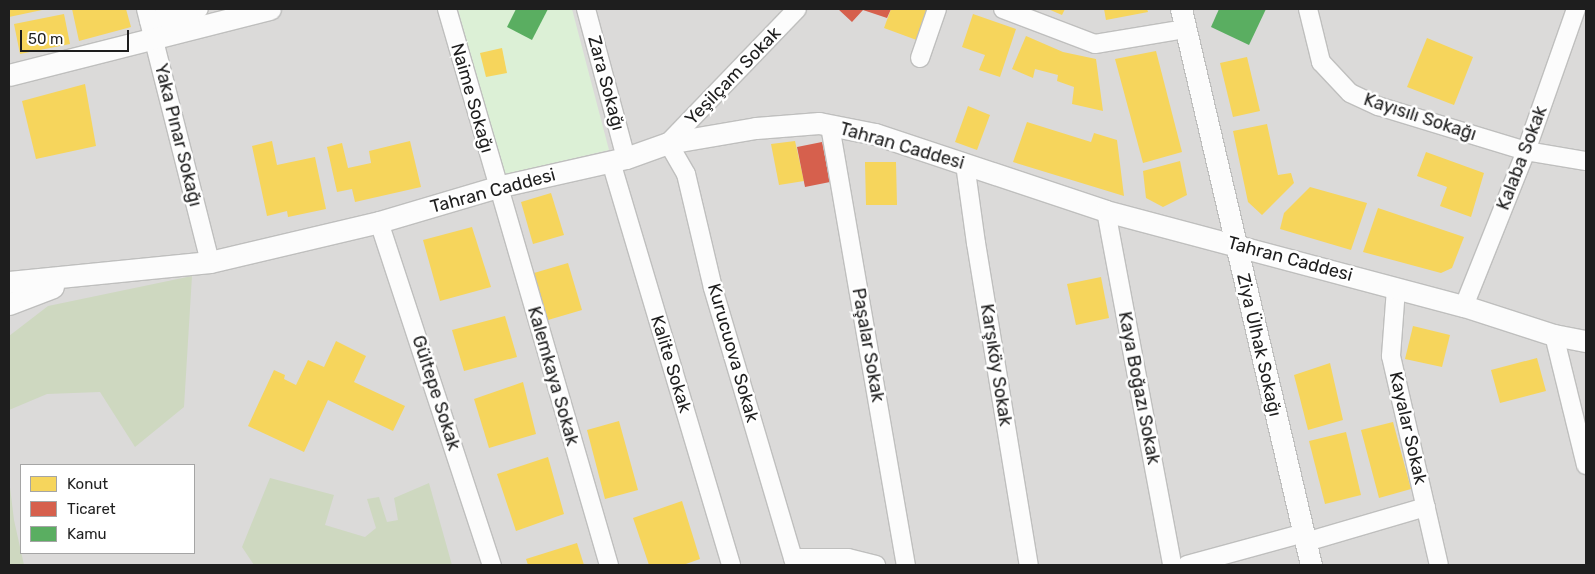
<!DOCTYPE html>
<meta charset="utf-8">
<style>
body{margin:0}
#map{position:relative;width:1595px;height:574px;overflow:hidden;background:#eceae8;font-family:Rubik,sans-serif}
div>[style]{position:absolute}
.residential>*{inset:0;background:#dbdad9}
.forest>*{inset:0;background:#ced8c0}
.park>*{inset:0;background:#dcf0d6}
.homes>*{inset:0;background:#f6d55c}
.shops>*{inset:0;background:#d6604d}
.public>*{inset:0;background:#5aae61}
.roads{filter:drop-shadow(1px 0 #bfbfbe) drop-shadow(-1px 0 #bfbfbe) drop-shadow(0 1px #bfbfbe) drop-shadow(0 -1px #bfbfbe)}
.minor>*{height:18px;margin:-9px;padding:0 9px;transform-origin:9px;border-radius:9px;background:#fcfcfc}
.tertiary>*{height:21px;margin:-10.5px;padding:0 10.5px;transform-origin:10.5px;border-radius:10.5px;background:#fcfcfc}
span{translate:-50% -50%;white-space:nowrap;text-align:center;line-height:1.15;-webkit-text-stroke:5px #fff;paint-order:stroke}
.street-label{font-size:18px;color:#1e1e1e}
.frame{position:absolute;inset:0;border:10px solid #1e1e1e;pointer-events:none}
.legend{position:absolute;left:20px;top:464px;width:175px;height:90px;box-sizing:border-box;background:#fff;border:1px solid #a5a5a5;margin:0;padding:6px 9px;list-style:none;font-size:15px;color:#1e1e1e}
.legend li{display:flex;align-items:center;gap:10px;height:25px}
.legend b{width:25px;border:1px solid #a5a5a5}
.scale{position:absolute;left:20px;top:30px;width:109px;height:22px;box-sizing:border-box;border:2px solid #1e1e1e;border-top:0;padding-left:6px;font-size:15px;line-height:18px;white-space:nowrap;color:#1e1e1e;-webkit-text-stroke:4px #fff;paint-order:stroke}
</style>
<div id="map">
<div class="residential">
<i style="clip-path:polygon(evenodd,9px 9px,1586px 9px,1586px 565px,9px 565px,9px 9px,21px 465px,194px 465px,194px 553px,21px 553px,21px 465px)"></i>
</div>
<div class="forest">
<i style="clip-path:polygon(192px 276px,184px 407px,135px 447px,100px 392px,47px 394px,9px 410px,9px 336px,48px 306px)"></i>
<i style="clip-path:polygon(270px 478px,334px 495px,325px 525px,365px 537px,376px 528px,367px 499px,379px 497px,387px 522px,398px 520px,394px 498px,429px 483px,452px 565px,254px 565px,242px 547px)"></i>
<i style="clip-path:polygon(9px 479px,14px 520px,24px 565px,9px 565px)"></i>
</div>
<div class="park">
<i style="clip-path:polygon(458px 9px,572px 9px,609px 150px,502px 175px)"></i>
</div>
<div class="homes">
<i style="clip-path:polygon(9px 9px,42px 9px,42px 10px,9px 17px)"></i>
<i style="clip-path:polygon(72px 9px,126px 9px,131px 27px,79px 41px)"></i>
<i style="clip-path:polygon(891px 9px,934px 9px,922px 42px,884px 28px)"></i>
<i style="clip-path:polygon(1048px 9px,1065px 9px,1062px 15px)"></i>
<i style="clip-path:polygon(1104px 9px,1147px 9px,1148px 12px,1106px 20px)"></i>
<i style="clip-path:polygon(64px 14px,70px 44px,20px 54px,14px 24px)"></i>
<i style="clip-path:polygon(973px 14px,1016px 29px,1000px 77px,979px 70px,985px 55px,962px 47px)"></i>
<i style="clip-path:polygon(1026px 36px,1063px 52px,1096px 59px,1103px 111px,1072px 104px,1074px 87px,1057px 81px,1058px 75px,1035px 69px,1033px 78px,1012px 69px)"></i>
<i style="clip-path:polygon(1427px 38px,1473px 57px,1454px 105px,1407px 87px)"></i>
<i style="clip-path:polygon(502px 48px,507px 73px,486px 77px,480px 53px)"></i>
<i style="clip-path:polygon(1156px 51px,1182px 152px,1143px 163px,1115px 59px)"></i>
<i style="clip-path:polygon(1247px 57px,1260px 111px,1233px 117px,1220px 63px)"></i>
<i style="clip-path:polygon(85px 84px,96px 146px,36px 159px,22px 101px)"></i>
<i style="clip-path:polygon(968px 106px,990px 115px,977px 150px,955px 142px)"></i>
<i style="clip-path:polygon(1027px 122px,1091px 142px,1094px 133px,1117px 140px,1124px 196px,1013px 162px)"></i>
<i style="clip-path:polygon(1267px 124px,1278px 175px,1291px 173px,1294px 183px,1262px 215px,1248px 202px,1233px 131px)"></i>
<i style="clip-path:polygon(272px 141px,277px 165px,315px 157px,326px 209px,288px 217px,287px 211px,267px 216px,252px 146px)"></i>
<i style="clip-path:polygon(410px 141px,421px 187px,355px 202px,352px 189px,337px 192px,327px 147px,342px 143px,348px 168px,371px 163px,369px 151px)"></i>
<i style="clip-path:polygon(795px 141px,804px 181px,779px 185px,771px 144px)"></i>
<i style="clip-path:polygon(1426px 152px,1484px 173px,1471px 217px,1440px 206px,1447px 187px,1417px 176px)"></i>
<i style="clip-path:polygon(1180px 161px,1187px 195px,1163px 207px,1146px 198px,1143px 171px)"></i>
<i style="clip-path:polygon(865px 162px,896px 162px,897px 205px,866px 205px)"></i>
<i style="clip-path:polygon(1310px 187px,1367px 203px,1351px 250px,1280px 229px,1284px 213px)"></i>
<i style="clip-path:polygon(551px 193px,564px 235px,533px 244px,521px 202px)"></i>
<i style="clip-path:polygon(1378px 208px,1464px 237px,1452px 268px,1441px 273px,1363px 252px)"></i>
<i style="clip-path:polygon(472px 227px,491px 287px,440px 301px,423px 240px)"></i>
<i style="clip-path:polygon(568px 263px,582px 310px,548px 320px,534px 273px)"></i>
<i style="clip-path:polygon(1101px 277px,1109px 318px,1076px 325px,1067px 284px)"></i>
<i style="clip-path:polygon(505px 316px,517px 357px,464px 371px,452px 330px)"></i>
<i style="clip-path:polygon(1413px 326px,1450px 335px,1442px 367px,1405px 359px)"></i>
<i style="clip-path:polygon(336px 341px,366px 356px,354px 382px,405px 406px,393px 431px,328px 400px,304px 452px,248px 426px,274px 370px,285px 375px,284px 379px,296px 385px,308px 360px,324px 367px)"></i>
<i style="clip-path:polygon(1537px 358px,1546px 391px,1500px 403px,1491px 370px)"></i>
<i style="clip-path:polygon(1330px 363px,1343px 420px,1308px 430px,1294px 375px)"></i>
<i style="clip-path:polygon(523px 382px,536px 434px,489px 448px,474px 399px)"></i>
<i style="clip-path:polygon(619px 421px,638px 490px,605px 499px,587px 430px)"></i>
<i style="clip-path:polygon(1393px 422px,1411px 489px,1379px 498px,1361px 430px)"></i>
<i style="clip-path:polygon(1346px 432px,1361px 495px,1325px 504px,1309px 441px)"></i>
<i style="clip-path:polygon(548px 457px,564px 514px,516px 531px,497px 474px)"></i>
<i style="clip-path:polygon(682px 501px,700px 559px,683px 565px,649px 565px,633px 518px)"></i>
<i style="clip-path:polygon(577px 543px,584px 565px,528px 565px,526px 559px)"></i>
</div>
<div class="shops">
<i style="clip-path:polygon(838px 9px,891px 9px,887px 18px,863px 10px,852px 22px)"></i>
<i style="clip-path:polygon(822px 142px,830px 182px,805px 187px,797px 147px)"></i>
</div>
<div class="public">
<i style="clip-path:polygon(516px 9px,548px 9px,532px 40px,507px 27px)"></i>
<i style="clip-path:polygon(1219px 9px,1266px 9px,1249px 45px,1211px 27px)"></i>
</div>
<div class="roads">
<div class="minor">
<i style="left:146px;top:9px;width:261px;rotate:75.8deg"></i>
<i style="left:447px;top:9px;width:579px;rotate:73.76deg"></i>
<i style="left:586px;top:9px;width:154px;rotate:75deg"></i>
<i style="left:1003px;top:9px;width:98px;rotate:20.8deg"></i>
<i style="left:1095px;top:44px;width:92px;rotate:-9.4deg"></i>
<i style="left:1308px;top:9px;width:55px;rotate:76.2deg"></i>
<i style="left:1321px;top:62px;width:42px;rotate:46.9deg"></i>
<i style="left:1350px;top:93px;width:31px;rotate:25deg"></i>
<i style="left:1378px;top:106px;width:155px;rotate:16.9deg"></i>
<i style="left:1526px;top:151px;width:61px;rotate:9.5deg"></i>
<i style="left:149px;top:21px;width:51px;rotate:-13.5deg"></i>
<i style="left:920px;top:58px;width:52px;rotate:-70.9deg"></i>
<i style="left:830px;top:126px;width:446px;rotate:80.2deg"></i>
<i style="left:611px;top:162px;width:420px;rotate:73.4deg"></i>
<i style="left:965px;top:164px;width:80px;rotate:82.1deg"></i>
<i style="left:976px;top:243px;width:326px;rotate:80.7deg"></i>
<i style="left:1106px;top:211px;width:360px;rotate:79.4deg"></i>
<i style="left:379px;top:222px;width:361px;rotate:71.8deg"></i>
<i style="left:1396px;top:289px;width:67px;rotate:94.3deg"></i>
<i style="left:1391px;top:356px;width:214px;rotate:77.1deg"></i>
<i style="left:1464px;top:306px;width:167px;rotate:-68.2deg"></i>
<i style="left:1526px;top:151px;width:151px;rotate:-70.6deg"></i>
<i style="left:1554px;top:335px;width:134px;rotate:76.2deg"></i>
<i style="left:1306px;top:542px;width:125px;rotate:-16.3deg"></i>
<i style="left:793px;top:558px;width:55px"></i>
<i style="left:848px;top:558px;width:29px;rotate:14deg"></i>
<i style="left:795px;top:565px;width:289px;rotate:-106.5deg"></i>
<i style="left:713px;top:288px;width:117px;rotate:-103.3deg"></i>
<i style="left:686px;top:174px;width:36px;rotate:-120deg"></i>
<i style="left:668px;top:143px;width:186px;rotate:-46.1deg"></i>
<i style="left:1187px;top:565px;width:121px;rotate:-15.3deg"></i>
</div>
<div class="tertiary">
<i style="left:1181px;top:9px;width:571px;rotate:76.84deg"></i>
<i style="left:9px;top:75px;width:269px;rotate:-14.2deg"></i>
<i style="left:9px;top:282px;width:202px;rotate:-5.7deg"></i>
<i style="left:210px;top:262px;width:174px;rotate:-13.3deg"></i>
<i style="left:379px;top:222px;width:123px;rotate:-16.5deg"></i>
<i style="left:497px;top:187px;width:132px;rotate:-12.7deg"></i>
<i style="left:626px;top:158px;width:45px;rotate:-19.7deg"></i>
<i style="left:668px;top:143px;width:89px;rotate:-9.7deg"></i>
<i style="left:756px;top:128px;width:63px;rotate:-4.5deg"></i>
<i style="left:819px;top:123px;width:57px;rotate:11.1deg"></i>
<i style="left:875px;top:134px;width:243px;rotate:18.4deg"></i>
<i style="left:1106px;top:211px;width:370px;rotate:14.9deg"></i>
<i style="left:1464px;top:306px;width:95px;rotate:17.9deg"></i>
<i style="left:1554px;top:335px;width:33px;rotate:11deg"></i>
<i style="left:9px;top:304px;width:47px;rotate:-21.1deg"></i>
</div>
</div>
<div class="street-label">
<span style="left:733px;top:76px;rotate:-46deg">Yeşilçam Sokak</span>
<span style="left:606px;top:83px;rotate:75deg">Zara Sokağı</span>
<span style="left:472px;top:98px;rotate:74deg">Naime Sokağı</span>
<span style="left:1420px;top:117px;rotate:18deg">Kayısılı Sokağı</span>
<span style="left:178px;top:135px;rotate:76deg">Yaka Pınar Sokağı</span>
<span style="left:902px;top:146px;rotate:16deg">Tahran Caddesi</span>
<span style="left:1522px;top:158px;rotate:-69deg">Kalaba Sokak</span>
<span style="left:493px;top:191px;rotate:-15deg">Tahran Caddesi</span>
<span style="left:1290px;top:259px;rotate:15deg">Tahran Caddesi</span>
<span style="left:868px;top:345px;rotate:80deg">Paşalar Sokak</span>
<span style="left:1259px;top:345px;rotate:77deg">Ziya Ülhak Sokağı</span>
<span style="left:733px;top:353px;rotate:74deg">Kurucuova Sokak</span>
<span style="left:671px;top:364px;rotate:73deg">Kalite Sokak</span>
<span style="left:996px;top:365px;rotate:81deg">Karşıköy Sokak</span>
<span style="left:553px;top:376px;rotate:74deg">Kalemkaya Sokak</span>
<span style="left:1139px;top:388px;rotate:79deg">Kaya Boğazı Sokak</span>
<span style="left:436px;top:393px;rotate:72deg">Gültepe Sokak</span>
<span style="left:1408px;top:428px;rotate:77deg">Kayalar Sokak</span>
</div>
<div class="frame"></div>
<ul class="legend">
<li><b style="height:14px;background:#f6d55c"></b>Konut</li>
<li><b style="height:14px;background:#d6604d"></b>Ticaret</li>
<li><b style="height:14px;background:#5aae61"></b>Kamu</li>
</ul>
<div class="scale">50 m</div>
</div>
